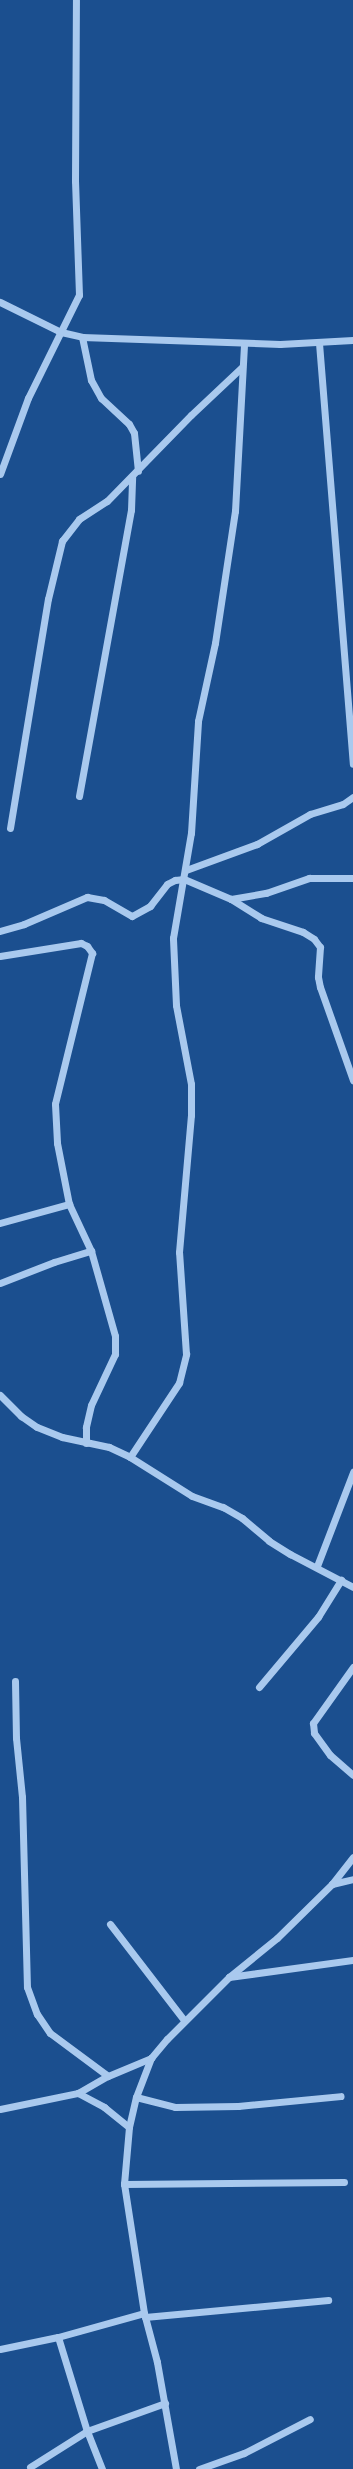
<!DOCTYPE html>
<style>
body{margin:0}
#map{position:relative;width:353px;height:2469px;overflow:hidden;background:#1b4f8f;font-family:"Archivo Narrow",sans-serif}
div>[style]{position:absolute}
.minor>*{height:7px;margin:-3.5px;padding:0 3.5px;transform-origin:3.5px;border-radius:3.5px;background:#a9c9ee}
span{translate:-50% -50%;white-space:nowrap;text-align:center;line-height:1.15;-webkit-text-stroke:3px #1b4f8f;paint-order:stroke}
</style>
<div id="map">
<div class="minor">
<i style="left:0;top:302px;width:68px;rotate:26.2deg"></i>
<i style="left:61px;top:332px;width:22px;rotate:13deg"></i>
<i style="left:82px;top:337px;width:198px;rotate:2deg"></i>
<i style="left:280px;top:344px;width:73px;rotate:-3.1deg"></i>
<i style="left:82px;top:337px;width:44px;rotate:78.2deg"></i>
<i style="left:91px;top:380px;width:21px;rotate:61deg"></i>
<i style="left:101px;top:398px;width:38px;rotate:43deg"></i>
<i style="left:129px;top:424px;width:10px;rotate:61deg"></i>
<i style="left:134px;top:433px;width:38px;rotate:84deg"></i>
<i style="left:319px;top:343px;width:422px;rotate:85.4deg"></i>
<i style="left:0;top:474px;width:81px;rotate:-69.8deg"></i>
<i style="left:28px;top:398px;width:115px;rotate:-63.7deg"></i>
<i style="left:79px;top:295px;width:114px;rotate:-92deg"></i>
<i style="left:75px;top:181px;width:181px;rotate:-89.7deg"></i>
<i style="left:79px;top:796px;width:291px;rotate:-79.7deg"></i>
<i style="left:131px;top:510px;width:33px;rotate:-88deg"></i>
<i style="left:10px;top:828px;width:232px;rotate:-80.6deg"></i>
<i style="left:48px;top:599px;width:60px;rotate:-76.4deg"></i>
<i style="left:62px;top:541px;width:28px;rotate:-52deg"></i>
<i style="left:79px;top:519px;width:33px;rotate:-33deg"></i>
<i style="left:107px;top:501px;width:120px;rotate:-45.7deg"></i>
<i style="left:191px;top:415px;width:70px;rotate:-43.3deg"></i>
<i style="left:186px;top:870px;width:76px;rotate:-20.1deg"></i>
<i style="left:257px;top:844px;width:61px;rotate:-29.5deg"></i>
<i style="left:310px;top:814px;width:34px;rotate:-17deg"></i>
<i style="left:343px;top:804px;width:12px;rotate:-35deg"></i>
<i style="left:231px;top:899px;width:36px;rotate:32deg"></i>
<i style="left:261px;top:918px;width:44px;rotate:18.4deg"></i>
<i style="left:303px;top:932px;width:13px;rotate:32deg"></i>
<i style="left:314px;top:939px;width:10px;rotate:53deg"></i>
<i style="left:320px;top:947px;width:30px;rotate:94deg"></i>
<i style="left:318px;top:977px;width:10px;rotate:79deg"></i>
<i style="left:320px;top:987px;width:99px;rotate:70.5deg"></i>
<i style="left:0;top:931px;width:25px;rotate:-16deg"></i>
<i style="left:24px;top:924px;width:69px;rotate:-23.2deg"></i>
<i style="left:87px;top:897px;width:17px;rotate:10deg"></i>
<i style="left:104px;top:900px;width:32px;rotate:30deg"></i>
<i style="left:132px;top:916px;width:21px;rotate:-29deg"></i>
<i style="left:150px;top:906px;width:28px;rotate:-52deg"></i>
<i style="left:167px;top:884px;width:9px;rotate:-27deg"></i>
<i style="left:175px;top:880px;width:9px;rotate:-6deg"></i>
<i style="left:184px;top:879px;width:51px;rotate:23.1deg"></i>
<i style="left:231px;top:899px;width:36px;rotate:-10deg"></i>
<i style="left:266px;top:893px;width:46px;rotate:-19.2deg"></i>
<i style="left:309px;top:878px;width:44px"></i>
<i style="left:0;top:956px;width:82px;rotate:-9.1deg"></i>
<i style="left:81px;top:943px;width:7px;rotate:27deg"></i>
<i style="left:87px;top:946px;width:9px;rotate:54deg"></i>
<i style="left:92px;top:953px;width:155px;rotate:103.8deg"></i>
<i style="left:55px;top:1104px;width:39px;rotate:87deg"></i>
<i style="left:57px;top:1143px;width:62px;rotate:78.9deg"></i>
<i style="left:69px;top:1204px;width:52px;rotate:64.9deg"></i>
<i style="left:91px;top:1251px;width:88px;rotate:74.2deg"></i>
<i style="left:115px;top:1336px;width:18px;rotate:90deg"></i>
<i style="left:115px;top:1354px;width:56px;rotate:115.2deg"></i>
<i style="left:91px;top:1405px;width:23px;rotate:103deg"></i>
<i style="left:86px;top:1427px;width:16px;rotate:90deg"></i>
<i style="left:0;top:1223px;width:72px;rotate:-15.4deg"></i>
<i style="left:0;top:1283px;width:58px;rotate:-21.3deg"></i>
<i style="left:54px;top:1262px;width:39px;rotate:-17deg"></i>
<i style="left:0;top:1395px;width:30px;rotate:45deg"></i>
<i style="left:21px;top:1416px;width:19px;rotate:35deg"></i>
<i style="left:37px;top:1427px;width:27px;rotate:22deg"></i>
<i style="left:62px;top:1437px;width:48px;rotate:12deg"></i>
<i style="left:109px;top:1447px;width:23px;rotate:25deg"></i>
<i style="left:130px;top:1457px;width:73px;rotate:32.2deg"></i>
<i style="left:192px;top:1496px;width:33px;rotate:20deg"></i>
<i style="left:223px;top:1507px;width:22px;rotate:30deg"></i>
<i style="left:242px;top:1518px;width:35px;rotate:40deg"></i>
<i style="left:269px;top:1541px;width:25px;rotate:32deg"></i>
<i style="left:290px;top:1554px;width:71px;rotate:27.6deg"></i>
<i style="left:130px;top:1457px;width:89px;rotate:-56.5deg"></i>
<i style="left:179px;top:1383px;width:30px;rotate:-76deg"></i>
<i style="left:186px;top:1354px;width:102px;rotate:-93.9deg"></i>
<i style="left:179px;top:1252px;width:138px;rotate:-85deg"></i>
<i style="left:191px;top:1115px;width:31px;rotate:-90deg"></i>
<i style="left:191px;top:1084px;width:80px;rotate:-100.8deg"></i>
<i style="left:176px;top:1005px;width:67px;rotate:-92.6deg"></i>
<i style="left:173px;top:938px;width:107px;rotate:-80.3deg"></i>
<i style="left:191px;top:833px;width:112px;rotate:-86.4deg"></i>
<i style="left:198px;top:721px;width:80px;rotate:-77.7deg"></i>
<i style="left:215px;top:643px;width:134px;rotate:-81.4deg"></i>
<i style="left:235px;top:511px;width:167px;rotate:-86.9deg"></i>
<i style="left:317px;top:1566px;width:101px;rotate:-69deg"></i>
<i style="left:353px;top:1667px;width:69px;rotate:125.5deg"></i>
<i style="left:313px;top:1723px;width:10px;rotate:84deg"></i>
<i style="left:314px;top:1733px;width:27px;rotate:54deg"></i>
<i style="left:330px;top:1755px;width:30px;rotate:41deg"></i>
<i style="left:15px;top:1681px;width:57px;rotate:89deg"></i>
<i style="left:16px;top:1738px;width:59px;rotate:84.2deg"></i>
<i style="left:22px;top:1797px;width:190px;rotate:88.5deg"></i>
<i style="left:27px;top:1987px;width:29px;rotate:70deg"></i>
<i style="left:37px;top:2014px;width:23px;rotate:56deg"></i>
<i style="left:50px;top:2033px;width:72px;rotate:36.6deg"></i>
<i style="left:259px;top:1687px;width:92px;rotate:-49.9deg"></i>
<i style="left:318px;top:1617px;width:44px;rotate:-58.1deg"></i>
<i style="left:332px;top:1884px;width:22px;rotate:-13deg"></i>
<i style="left:110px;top:1924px;width:121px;rotate:52.4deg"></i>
<i style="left:229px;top:1977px;width:125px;rotate:-7.8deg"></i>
<i style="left:78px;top:2093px;width:30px;rotate:28deg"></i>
<i style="left:104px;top:2107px;width:32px;rotate:39deg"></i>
<i style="left:136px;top:2097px;width:40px;rotate:14.4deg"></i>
<i style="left:175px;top:2107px;width:63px;rotate:-0.9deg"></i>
<i style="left:238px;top:2106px;width:103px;rotate:-5.5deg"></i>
<i style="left:0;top:2109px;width:80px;rotate:-11.6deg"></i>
<i style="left:78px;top:2093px;width:34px;rotate:-30deg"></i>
<i style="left:108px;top:2076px;width:47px;rotate:-22.7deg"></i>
<i style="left:124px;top:2184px;width:220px;rotate:-0.5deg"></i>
<i style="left:145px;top:2317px;width:184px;rotate:-5.3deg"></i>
<i style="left:58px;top:2337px;width:98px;rotate:72.9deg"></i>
<i style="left:87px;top:2431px;width:41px;rotate:68.5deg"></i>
<i style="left:0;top:2349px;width:59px;rotate:-11.7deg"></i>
<i style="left:58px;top:2337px;width:89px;rotate:-15.6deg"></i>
<i style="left:30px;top:2467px;width:67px;rotate:-32.3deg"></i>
<i style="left:87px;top:2431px;width:83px;rotate:-19.7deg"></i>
<i style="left:176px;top:2469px;width:109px;rotate:-100.1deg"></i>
<i style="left:157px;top:2362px;width:51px;rotate:-104.9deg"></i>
<i style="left:144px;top:2313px;width:131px;rotate:-98.8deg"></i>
<i style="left:124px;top:2184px;width:57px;rotate:-85deg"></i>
<i style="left:129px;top:2127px;width:31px;rotate:-77deg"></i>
<i style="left:136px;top:2097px;width:42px;rotate:-69deg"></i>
<i style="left:151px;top:2058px;width:25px;rotate:-50deg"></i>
<i style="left:167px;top:2039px;width:88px;rotate:-45deg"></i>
<i style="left:229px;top:1977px;width:62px;rotate:-39.1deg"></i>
<i style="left:277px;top:1938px;width:77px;rotate:-44.5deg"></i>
<i style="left:332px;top:1884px;width:34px;rotate:-52deg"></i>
<i style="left:199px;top:2469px;width:48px;rotate:-19.6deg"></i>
<i style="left:244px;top:2453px;width:74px;rotate:-27.3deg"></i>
</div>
</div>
